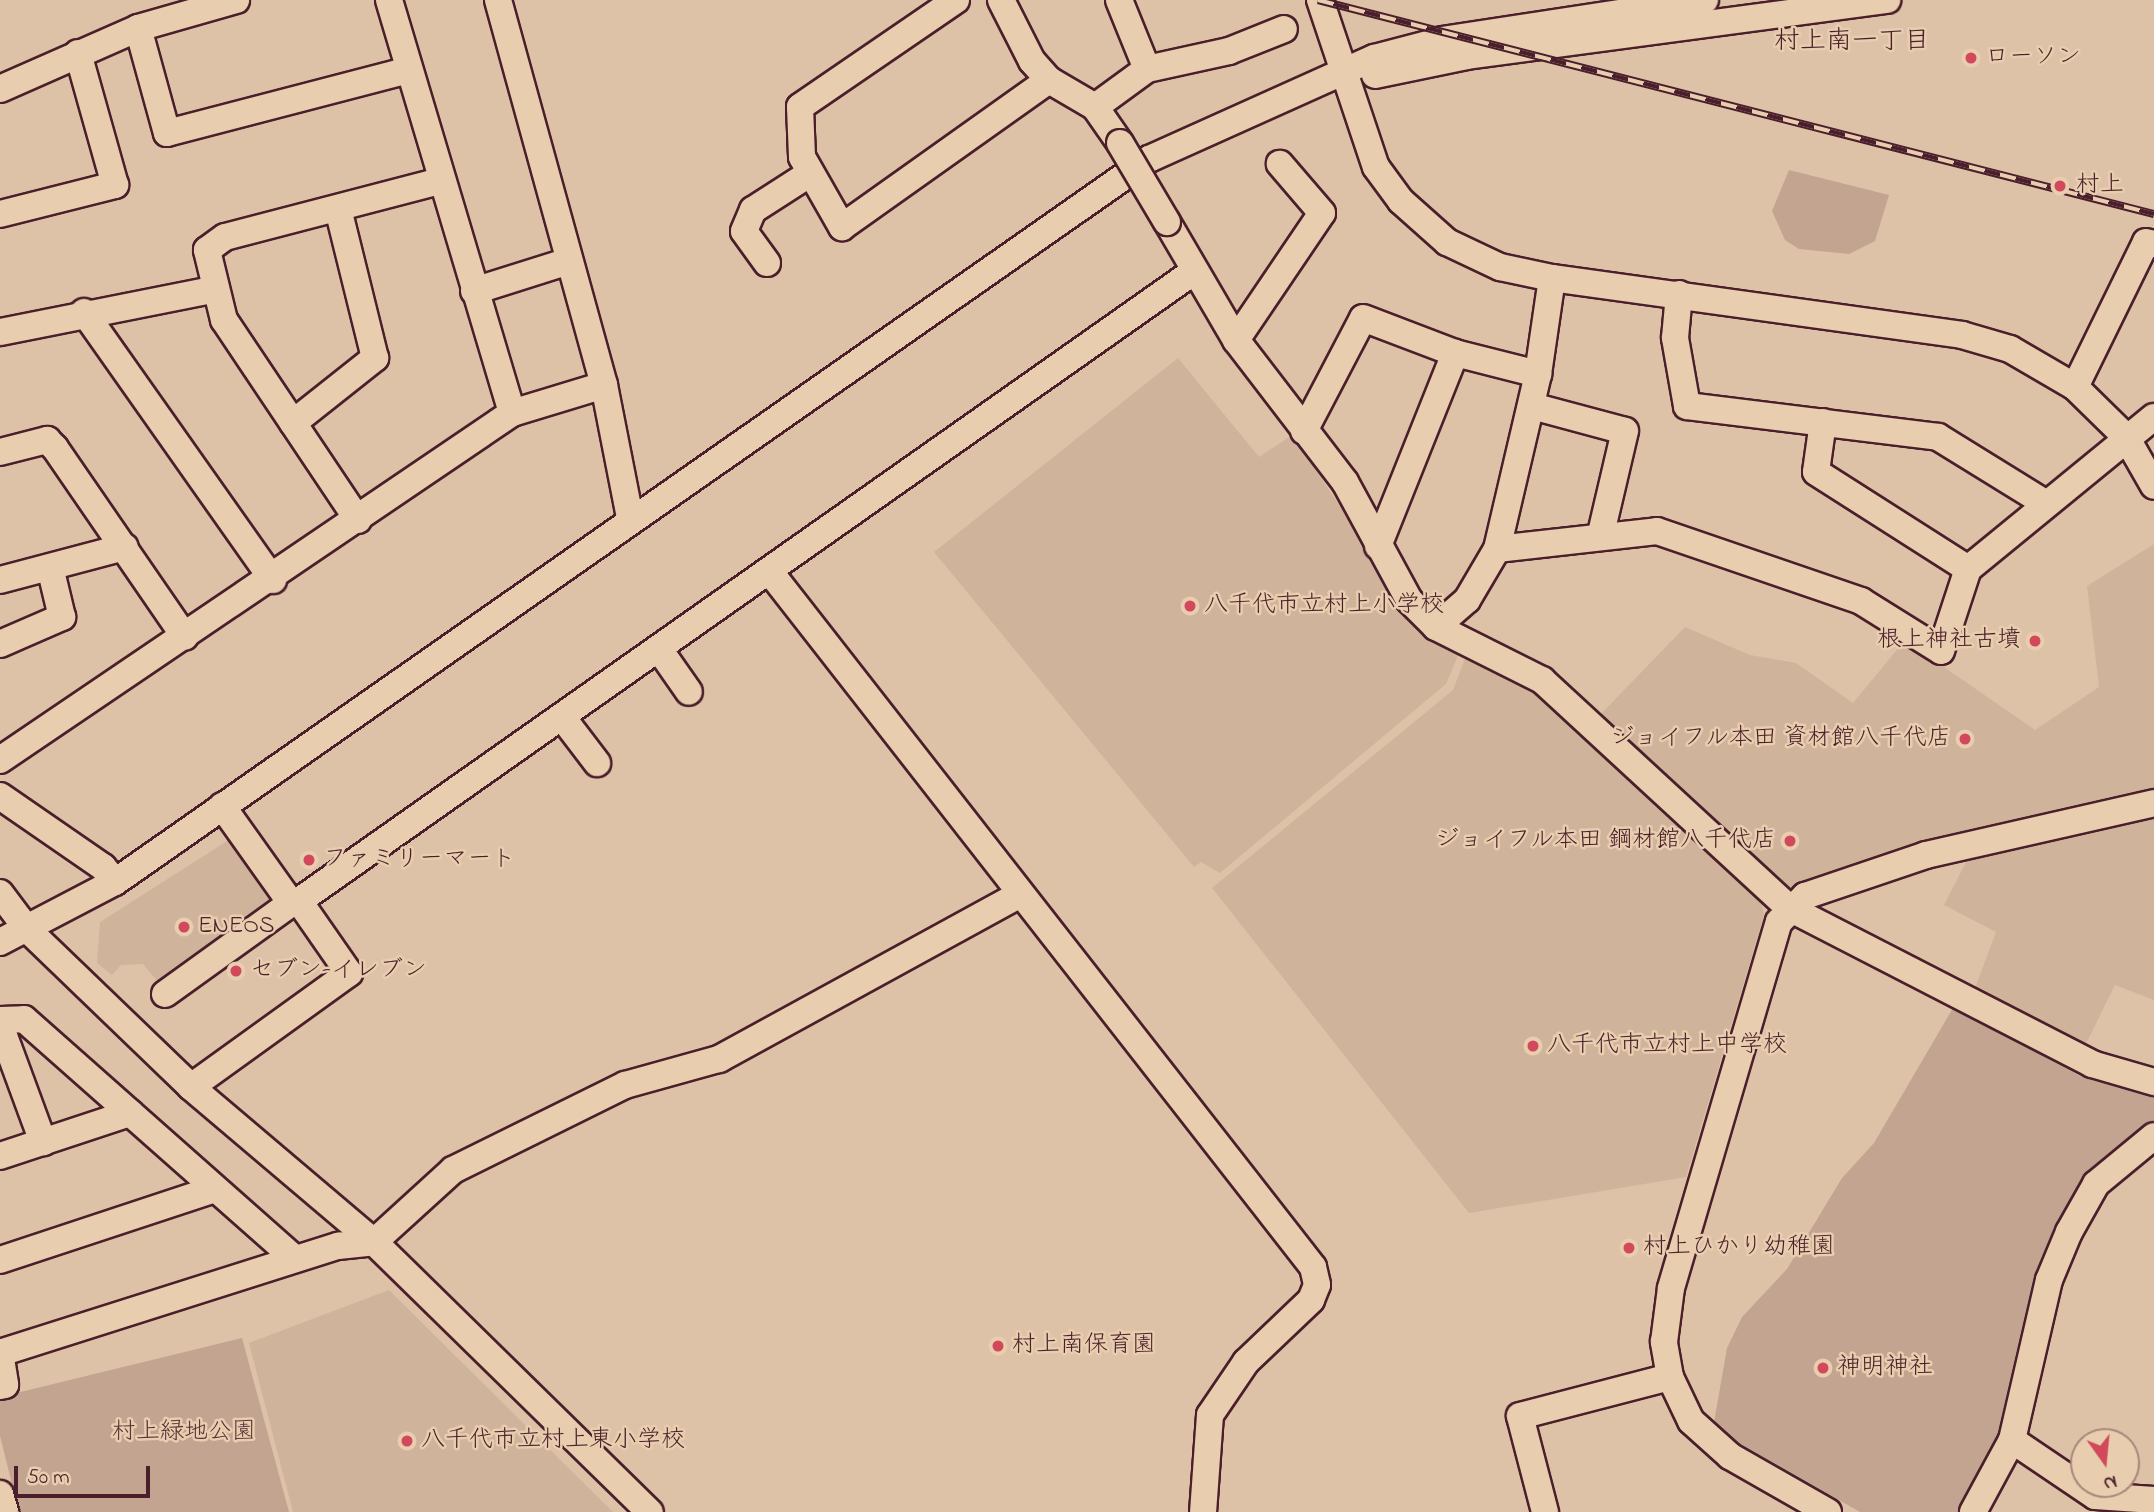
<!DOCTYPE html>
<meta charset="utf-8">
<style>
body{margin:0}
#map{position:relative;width:2154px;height:1512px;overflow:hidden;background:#dec2a7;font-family:"Indie Flower","Klee One",sans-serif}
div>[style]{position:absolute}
.built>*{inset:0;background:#d0b39b}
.green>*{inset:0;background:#c3a490}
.roads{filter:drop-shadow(2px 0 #4a1f2b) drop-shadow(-2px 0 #4a1f2b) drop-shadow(0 2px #4a1f2b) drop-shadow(0 -2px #4a1f2b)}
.minor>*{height:26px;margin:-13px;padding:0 13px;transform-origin:13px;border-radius:13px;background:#e8cdaf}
.rail>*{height:8px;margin-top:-4px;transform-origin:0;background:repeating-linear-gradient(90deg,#e8cdaf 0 16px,#4a1f2b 0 32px);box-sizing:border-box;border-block:2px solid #4a1f2b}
.bridges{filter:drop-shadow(2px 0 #4a1f2b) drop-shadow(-2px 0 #4a1f2b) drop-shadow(0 2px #4a1f2b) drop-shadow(0 -2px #4a1f2b)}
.minor-bridge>*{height:26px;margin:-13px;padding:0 13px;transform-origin:13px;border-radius:13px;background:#e8cdaf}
.dots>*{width:19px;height:19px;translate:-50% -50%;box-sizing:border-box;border:4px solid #e8cdaf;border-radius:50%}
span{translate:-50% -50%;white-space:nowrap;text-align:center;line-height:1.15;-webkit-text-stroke:5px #e8cdaf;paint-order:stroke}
.poi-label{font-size:24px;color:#4a1f2b}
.left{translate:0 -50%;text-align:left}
.right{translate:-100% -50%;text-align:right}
.park-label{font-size:24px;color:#5c333a}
.neighbourhood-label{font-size:26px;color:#4a1f2b}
.north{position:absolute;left:2070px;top:1428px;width:70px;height:70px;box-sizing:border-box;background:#e8cdaf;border:2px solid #a9877a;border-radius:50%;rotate:165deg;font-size:19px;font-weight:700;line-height:28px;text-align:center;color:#4a1f2b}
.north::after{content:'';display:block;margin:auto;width:24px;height:32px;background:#d1495b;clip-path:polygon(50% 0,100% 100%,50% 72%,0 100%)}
.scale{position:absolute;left:14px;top:1466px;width:136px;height:32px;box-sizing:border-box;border:4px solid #4a1f2b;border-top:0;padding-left:9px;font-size:21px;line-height:24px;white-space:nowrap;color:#4a1f2b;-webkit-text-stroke:5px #e8cdaf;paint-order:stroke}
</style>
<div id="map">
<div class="built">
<i style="clip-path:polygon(1178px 358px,1259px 457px,1292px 435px,1425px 632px,1459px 653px,1446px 684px,1220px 873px,1201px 862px,1194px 867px,934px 552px)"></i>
<i style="clip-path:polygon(2154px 544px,2154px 1000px,2115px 985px,2082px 1052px,1972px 996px,1996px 932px,1944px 905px,1981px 833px,1786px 891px,1597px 718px,1685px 627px,1750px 655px,1796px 663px,1853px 703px,1905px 640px,2035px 730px,2099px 687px,2087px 586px)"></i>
<i style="clip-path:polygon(1466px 656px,1543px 696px,1761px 900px,1764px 915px,1686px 1177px,1469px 1213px,1212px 888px,1453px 690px)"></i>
<i style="clip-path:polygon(235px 836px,282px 898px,162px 987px,143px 964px,121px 965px,112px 975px,97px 963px,100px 922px)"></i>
<i style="clip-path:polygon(389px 1290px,613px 1512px,293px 1512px,249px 1343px)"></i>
</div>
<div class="green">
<i style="clip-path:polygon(1789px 170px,1889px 195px,1875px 241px,1849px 254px,1799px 249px,1785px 240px,1772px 211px)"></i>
<i style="clip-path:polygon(1953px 1008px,2082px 1077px,2154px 1098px,2154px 1122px,2093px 1176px,2054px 1231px,2008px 1420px,1961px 1512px,1860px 1512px,1713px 1428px,1727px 1348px,1742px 1317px,1787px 1269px,1842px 1178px,1874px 1143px)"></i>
<i style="clip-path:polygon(242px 1338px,289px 1512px,19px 1512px,0 1436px,0 1397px)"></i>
</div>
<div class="roads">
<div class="minor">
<i style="left:389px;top:0;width:431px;rotate:73.4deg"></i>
<i style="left:498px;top:0;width:399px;rotate:74.6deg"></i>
<i style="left:604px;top:385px;width:135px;rotate:78.9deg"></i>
<i style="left:956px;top:0;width:189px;rotate:145.6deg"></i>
<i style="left:800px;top:107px;width:50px;rotate:87.7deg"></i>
<i style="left:802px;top:157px;width:81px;rotate:60.3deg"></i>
<i style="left:842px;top:227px;width:254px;rotate:-35.4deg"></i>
<i style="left:1001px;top:0;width:68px;rotate:63.1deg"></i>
<i style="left:1032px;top:61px;width:25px;rotate:48deg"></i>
<i style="left:1049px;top:80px;width:53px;rotate:30.4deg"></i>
<i style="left:1095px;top:107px;width:44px;rotate:55.2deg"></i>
<i style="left:1119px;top:0;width:74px;rotate:67.9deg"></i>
<i style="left:1320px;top:0;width:176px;rotate:71.5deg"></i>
<i style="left:1376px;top:167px;width:42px;rotate:53.7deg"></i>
<i style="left:1401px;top:201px;width:62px;rotate:41.7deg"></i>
<i style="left:1447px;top:242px;width:59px;rotate:25.3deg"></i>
<i style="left:1500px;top:267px;width:53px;rotate:11.9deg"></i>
<i style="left:1552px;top:278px;width:414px;rotate:7.9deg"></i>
<i style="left:1962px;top:335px;width:50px;rotate:16.3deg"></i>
<i style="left:2010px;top:349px;width:75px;rotate:30.3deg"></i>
<i style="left:2075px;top:387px;width:71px;rotate:44.4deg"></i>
<i style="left:2126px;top:437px;width:56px;rotate:60.3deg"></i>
<i style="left:138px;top:28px;width:109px;rotate:74.6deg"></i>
<i style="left:167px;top:133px;width:250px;rotate:-14.6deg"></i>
<i style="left:1375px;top:75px;width:94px;rotate:-11.7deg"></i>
<i style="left:1467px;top:56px;width:424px;rotate:-7.6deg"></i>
<i style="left:0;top:89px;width:151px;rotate:-23.8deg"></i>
<i style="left:138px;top:28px;width:102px;rotate:-15.9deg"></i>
<i style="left:1095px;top:107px;width:64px;rotate:-36.2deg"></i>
<i style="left:1147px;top:69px;width:84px;rotate:-12.4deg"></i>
<i style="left:1229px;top:51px;width:59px;rotate:-21.8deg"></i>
<i style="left:0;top:214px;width:119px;rotate:-14.2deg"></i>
<i style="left:115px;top:185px;width:137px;rotate:-105.7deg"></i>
<i style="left:1167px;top:222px;width:137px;rotate:59.7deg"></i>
<i style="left:1236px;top:340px;width:179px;rotate:52.5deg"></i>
<i style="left:1345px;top:482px;width:134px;rotate:61.5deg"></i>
<i style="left:1409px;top:600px;width:38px;rotate:45deg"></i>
<i style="left:1436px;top:627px;width:119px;rotate:26.6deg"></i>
<i style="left:1542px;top:680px;width:336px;rotate:42.7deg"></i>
<i style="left:1789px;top:908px;width:341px;rotate:27.2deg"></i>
<i style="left:2092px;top:1064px;width:65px;rotate:16.2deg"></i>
<i style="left:767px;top:263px;width:39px;rotate:-126deg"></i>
<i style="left:744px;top:231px;width:23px;rotate:-67deg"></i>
<i style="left:753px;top:210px;width:67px;rotate:-32.7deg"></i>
<i style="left:474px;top:291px;width:100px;rotate:-17.5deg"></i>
<i style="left:1679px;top:294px;width:44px;rotate:95.2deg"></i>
<i style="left:1675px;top:338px;width:69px;rotate:80deg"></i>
<i style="left:1687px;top:406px;width:253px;rotate:7deg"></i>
<i style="left:1938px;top:437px;width:126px;rotate:31.7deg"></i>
<i style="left:84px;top:312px;width:328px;rotate:54.8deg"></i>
<i style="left:0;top:332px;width:217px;rotate:-11.2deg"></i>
<i style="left:1236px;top:340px;width:153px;rotate:-55.9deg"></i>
<i style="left:1322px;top:213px;width:65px;rotate:-130.6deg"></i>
<i style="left:2075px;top:387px;width:161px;rotate:-63.9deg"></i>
<i style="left:2146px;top:242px;width:8px;rotate:14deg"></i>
<i style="left:1532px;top:406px;width:96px;rotate:15deg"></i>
<i style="left:1625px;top:431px;width:105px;rotate:103.2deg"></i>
<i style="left:1823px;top:422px;width:50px;rotate:98deg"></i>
<i style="left:1816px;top:472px;width:180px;rotate:32.5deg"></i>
<i style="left:293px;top:423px;width:105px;rotate:-38.4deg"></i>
<i style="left:375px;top:358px;width:154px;rotate:-103.9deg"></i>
<i style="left:1304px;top:431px;width:127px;rotate:-62.4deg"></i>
<i style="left:1363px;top:318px;width:98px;rotate:20.8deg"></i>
<i style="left:1455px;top:353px;width:86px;rotate:14.2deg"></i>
<i style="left:0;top:452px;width:49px;rotate:-14.3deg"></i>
<i style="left:47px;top:440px;width:11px;rotate:45deg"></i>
<i style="left:55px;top:448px;width:229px;rotate:55.5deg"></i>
<i style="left:358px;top:520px;width:241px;rotate:-123.8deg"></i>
<i style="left:224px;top:320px;width:72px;rotate:-103.7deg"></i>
<i style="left:207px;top:250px;width:22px;rotate:-36deg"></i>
<i style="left:225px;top:237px;width:222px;rotate:-14.6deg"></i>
<i style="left:1378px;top:546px;width:208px;rotate:-68.2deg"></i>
<i style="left:1497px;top:549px;width:161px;rotate:-6.4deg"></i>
<i style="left:1657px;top:531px;width:216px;rotate:18.9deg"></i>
<i style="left:1861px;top:601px;width:94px;rotate:32deg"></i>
<i style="left:1941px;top:651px;width:86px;rotate:-71.8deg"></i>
<i style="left:1968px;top:569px;width:240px;rotate:-39.3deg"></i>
<i style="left:770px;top:572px;width:882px;rotate:52deg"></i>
<i style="left:1313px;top:1267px;width:18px;rotate:77deg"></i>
<i style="left:1317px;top:1285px;width:16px;rotate:112deg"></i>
<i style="left:1311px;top:1300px;width:90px;rotate:136.4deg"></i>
<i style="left:1246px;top:1362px;width:64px;rotate:124.2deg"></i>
<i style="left:1210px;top:1415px;width:97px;rotate:94.1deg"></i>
<i style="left:0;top:580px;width:129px;rotate:-14.8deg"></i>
<i style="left:1436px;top:627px;width:41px;rotate:-41.1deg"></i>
<i style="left:1467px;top:600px;width:59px;rotate:-59.5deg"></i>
<i style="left:1497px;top:549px;width:180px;rotate:-76.8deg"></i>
<i style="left:1538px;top:374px;width:97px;rotate:-81.7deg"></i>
<i style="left:0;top:644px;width:68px;rotate:-23.5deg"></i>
<i style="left:62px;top:617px;width:51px;rotate:-103.5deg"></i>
<i style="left:659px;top:649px;width:52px;rotate:55.1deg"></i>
<i style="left:562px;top:717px;width:58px;rotate:52.7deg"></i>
<i style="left:0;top:760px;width:619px;rotate:-34.13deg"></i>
<i style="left:512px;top:413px;width:96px;rotate:-16.9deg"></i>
<i style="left:0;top:796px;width:125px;rotate:34.6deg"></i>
<i style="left:103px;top:867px;width:19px;rotate:51deg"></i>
<i style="left:0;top:893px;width:45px;rotate:53.1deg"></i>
<i style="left:27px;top:929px;width:228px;rotate:43.9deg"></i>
<i style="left:191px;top:1087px;width:240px;rotate:40.3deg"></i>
<i style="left:374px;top:1242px;width:386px;rotate:44.4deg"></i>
<i style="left:0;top:942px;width:130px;rotate:-27.6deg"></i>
<i style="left:115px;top:882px;width:1262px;rotate:-34.96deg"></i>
<i style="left:1149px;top:159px;width:247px;rotate:-24.2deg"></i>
<i style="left:1374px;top:58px;width:71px;rotate:-14.6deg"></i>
<i style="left:1443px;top:40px;width:265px;rotate:-8.7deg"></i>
<i style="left:165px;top:994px;width:155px;rotate:-35.8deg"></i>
<i style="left:291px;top:903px;width:119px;rotate:-125.4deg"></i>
<i style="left:0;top:1020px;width:24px;rotate:-2deg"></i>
<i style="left:24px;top:1019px;width:362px;rotate:41.5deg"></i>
<i style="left:0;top:1025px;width:125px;rotate:69.8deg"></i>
<i style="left:191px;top:1087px;width:195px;rotate:-35.8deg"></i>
<i style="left:349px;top:973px;width:88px;rotate:-124.8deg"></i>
<i style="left:299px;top:901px;width:1093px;rotate:-35.13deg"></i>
<i style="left:0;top:1156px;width:137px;rotate:-18.3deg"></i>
<i style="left:0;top:1260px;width:226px;rotate:-18.3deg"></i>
<i style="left:0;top:1352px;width:33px;rotate:81deg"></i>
<i style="left:5px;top:1385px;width:5px;rotate:169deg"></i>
<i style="left:0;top:1353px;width:355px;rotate:-17.6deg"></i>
<i style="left:338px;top:1246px;width:36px;rotate:-6deg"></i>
<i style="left:374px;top:1242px;width:107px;rotate:-42.3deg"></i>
<i style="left:453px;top:1170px;width:192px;rotate:-26.3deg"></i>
<i style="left:625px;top:1085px;width:98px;rotate:-15.5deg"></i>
<i style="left:719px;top:1059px;width:343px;rotate:-28.7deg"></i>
<i style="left:2012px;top:1440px;width:100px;rotate:34deg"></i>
<i style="left:2095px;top:1496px;width:59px;rotate:3.9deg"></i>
<i style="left:0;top:1494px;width:19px;rotate:74deg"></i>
<i style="left:1545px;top:1512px;width:99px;rotate:-104.6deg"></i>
<i style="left:1520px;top:1416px;width:155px;rotate:-14.6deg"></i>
<i style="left:1828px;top:1512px;width:113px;rotate:-150.3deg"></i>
<i style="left:1730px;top:1456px;width:52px;rotate:-138.1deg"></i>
<i style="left:1691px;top:1421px;width:49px;rotate:-115.5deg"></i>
<i style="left:1670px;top:1377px;width:36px;rotate:-100deg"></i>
<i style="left:1664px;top:1342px;width:54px;rotate:-82.6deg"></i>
<i style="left:1671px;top:1288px;width:382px;rotate:-73.6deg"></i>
<i style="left:1779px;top:922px;width:37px;rotate:-45deg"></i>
<i style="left:1805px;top:896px;width:128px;rotate:-18.7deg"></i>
<i style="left:1926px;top:855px;width:234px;rotate:-12.8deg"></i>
<i style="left:1973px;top:1512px;width:82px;rotate:-61.6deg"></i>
<i style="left:2012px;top:1440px;width:164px;rotate:-77deg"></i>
<i style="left:2049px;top:1280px;width:52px;rotate:-67.4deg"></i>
<i style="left:2069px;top:1232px;width:55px;rotate:-60.6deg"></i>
<i style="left:2096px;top:1184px;width:75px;rotate:-39.6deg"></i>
</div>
</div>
<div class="rail">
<i style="left:1318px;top:0;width:863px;rotate:14.36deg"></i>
</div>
<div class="bridges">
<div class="minor-bridge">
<i style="left:1120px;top:143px;width:92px;rotate:59.3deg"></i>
</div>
</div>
<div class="dots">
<i style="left:1971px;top:58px;background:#d1495b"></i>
<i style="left:2060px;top:186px;background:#d1495b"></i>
<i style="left:1190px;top:606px;background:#d1495b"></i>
<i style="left:2035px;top:641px;background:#d1495b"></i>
<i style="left:1965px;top:739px;background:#d1495b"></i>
<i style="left:1790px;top:841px;background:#d1495b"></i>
<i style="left:309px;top:860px;background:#d1495b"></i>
<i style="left:184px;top:927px;background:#d1495b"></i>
<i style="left:236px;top:971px;background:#d1495b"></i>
<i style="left:1533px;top:1046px;background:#d1495b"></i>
<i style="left:1629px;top:1248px;background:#d1495b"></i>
<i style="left:998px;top:1346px;background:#d1495b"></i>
<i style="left:1823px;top:1368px;background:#d1495b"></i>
<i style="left:407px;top:1441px;background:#d1495b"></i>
</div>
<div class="poi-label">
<span class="left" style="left:1985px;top:58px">ローソン</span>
<span class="left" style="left:2076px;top:186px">村上</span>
<span class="left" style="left:1204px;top:606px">八千代市立村上小学校</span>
<span class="right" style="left:2021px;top:641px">根上神社古墳</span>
<span class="right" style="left:1951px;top:739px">ジョイフル本田 資材館八千代店</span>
<span class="right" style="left:1776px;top:841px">ジョイフル本田 鋼材館八千代店</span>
<span class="left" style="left:323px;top:860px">ファミリーマート</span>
<span class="left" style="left:198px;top:927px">ENEOS</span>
<span class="left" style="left:250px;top:971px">セブン-イレブン</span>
<span class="left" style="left:1547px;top:1046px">八千代市立村上中学校</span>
<span class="left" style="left:1643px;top:1248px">村上ひかり幼稚園</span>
<span class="left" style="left:1012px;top:1346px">村上南保育園</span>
<span class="left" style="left:1837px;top:1368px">神明神社</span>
<span class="left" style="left:421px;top:1441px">八千代市立村上東小学校</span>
</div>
<div class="park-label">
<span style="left:184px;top:1433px">村上緑地公園</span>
</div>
<div class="neighbourhood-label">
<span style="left:1852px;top:43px">村上南一丁目</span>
</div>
<div class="north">N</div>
<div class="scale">50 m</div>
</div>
